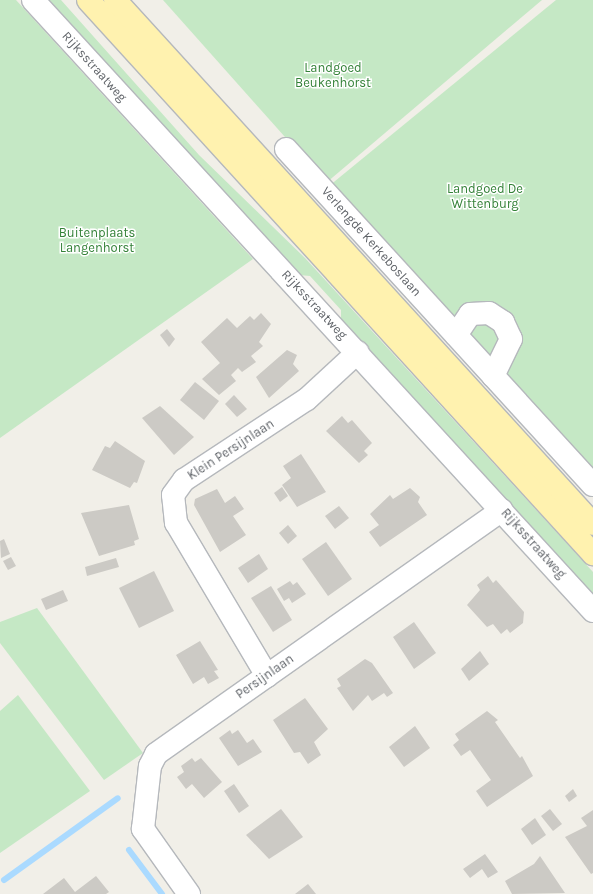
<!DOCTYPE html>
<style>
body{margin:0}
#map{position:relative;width:593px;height:894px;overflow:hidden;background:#f1efe8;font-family:Karla,sans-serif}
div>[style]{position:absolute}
.green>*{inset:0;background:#c5e8c5}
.stream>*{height:6px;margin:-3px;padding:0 3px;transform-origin:3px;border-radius:3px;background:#aadaff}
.building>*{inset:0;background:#cccac5}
.roads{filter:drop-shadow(1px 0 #b5b8bc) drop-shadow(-1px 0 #b5b8bc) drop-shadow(0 1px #b5b8bc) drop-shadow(0 -1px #b5b8bc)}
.street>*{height:22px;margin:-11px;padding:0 11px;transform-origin:11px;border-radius:11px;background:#fff}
.primary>*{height:22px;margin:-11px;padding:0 11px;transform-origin:11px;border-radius:11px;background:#fff2af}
span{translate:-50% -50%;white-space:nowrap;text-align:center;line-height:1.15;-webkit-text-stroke:3px #fff;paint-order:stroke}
.street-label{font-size:13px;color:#5f6368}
.park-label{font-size:13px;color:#348238}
</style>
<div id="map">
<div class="green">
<i style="clip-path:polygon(0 0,16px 0,253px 259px,0 438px)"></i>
<i style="clip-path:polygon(43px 0,61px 0,199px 155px,305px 258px,593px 572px,593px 597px,341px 321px,341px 310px,310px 276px,299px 275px)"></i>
<i style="clip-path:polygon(163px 0,542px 0,326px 183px)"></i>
<i style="clip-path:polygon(556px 0,593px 0,593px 477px,329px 186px)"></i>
<i style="clip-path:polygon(37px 608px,143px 753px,104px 780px,0 643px,0 622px)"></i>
<i style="clip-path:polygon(18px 695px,90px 791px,0 853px,0 711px)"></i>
</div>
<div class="stream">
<i style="left:129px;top:850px;width:55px;rotate:53.1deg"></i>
<i style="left:4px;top:880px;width:140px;rotate:-35.7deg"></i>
</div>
<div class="building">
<i style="clip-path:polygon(261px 313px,271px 324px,259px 342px,263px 346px,251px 356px,256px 362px,242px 372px,238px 368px,231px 375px,236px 381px,219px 395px,202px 379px,220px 363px,201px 342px,227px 318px,237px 328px,250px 316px,254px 320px)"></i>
<i style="clip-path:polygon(167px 329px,175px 339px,169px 347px,160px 335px)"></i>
<i style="clip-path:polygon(287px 350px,297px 355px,293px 364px,299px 371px,269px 398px,256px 377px)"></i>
<i style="clip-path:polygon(195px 382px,219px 401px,204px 420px,180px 400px)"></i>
<i style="clip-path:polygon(234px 395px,247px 409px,237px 417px,225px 404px)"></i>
<i style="clip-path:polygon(160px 406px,194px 437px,174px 455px,142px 418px)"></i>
<i style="clip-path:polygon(342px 416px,348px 423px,352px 420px,372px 443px,364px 451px,368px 455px,359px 463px,326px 431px)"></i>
<i style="clip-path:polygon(115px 441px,145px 461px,137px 483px,134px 482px,130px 488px,92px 470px,105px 446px,110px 448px)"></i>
<i style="clip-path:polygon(301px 454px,326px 492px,297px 507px,282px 485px,291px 478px,283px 466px)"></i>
<i style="clip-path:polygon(282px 487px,288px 496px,280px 502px,274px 493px)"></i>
<i style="clip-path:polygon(410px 488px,420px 497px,418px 502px,427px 515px,380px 547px,369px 532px,379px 525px,370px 514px,390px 495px,393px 499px)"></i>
<i style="clip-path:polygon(217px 489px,225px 503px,235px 496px,244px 509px,233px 516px,246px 535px,220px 552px,194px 505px,195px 499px)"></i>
<i style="clip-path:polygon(129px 505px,139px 539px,134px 541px,135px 545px,99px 556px,81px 513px)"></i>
<i style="clip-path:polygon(339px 506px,349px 518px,335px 529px,325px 516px)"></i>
<i style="clip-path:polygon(288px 525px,297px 536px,288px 544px,279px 533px)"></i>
<i style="clip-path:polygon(4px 539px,10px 554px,1px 558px,0 541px)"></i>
<i style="clip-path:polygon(326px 542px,352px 579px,328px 596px,302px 559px)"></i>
<i style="clip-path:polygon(259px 554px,268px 569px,248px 583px,238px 568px)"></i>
<i style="clip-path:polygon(11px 557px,16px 566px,8px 570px,3px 561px)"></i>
<i style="clip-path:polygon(116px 558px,119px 567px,87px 576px,85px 567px)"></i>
<i style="clip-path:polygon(154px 571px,174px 611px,139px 628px,119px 588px)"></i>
<i style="clip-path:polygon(488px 576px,493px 583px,496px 580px,524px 612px,523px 623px,510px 633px,507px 629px,501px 634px,493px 624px,487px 627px,467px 605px,480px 590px,477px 585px)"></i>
<i style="clip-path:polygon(290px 581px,293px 585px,297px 582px,306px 594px,292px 603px,289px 598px,284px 601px,277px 589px)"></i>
<i style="clip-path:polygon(271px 586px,292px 620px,273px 632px,251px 598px)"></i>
<i style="clip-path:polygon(63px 590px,68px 601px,46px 610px,41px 599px)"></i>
<i style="clip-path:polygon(414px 622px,436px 653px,414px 669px,393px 637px)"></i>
<i style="clip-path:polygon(200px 641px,218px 670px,214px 671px,219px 678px,208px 684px,204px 677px,193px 684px,176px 655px)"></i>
<i style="clip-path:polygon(480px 651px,489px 664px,469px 681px,461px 669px)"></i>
<i style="clip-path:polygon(365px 659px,372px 663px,393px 693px,387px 697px,384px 693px,372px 701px,368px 695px,353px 711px,337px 688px,341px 686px,337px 679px)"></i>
<i style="clip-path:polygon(305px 698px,328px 729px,314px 742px,321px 755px,308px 764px,300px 752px,294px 753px,273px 720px)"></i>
<i style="clip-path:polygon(487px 711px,498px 720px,495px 722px,520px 758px,522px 756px,533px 776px,487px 807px,476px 791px,491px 780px,470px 750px,461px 756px,453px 745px,459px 740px,455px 734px)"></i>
<i style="clip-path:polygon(415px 726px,430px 748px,404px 767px,389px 747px)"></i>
<i style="clip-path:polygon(230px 730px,232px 734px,238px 730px,247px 743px,253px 739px,262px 752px,238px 766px,219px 738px)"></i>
<i style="clip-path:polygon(192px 758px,195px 762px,201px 758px,222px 782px,204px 798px,192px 784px,186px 789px,177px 777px,184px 772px,181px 766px)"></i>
<i style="clip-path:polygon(234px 784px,249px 806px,239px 813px,224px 791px)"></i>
<i style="clip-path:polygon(573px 789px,577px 796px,569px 802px,565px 796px)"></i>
<i style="clip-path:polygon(281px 809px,303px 837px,269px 859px,246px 835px)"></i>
<i style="clip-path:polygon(550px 809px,562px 824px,553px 831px,541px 816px)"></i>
<i style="clip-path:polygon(593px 810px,593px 873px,591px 874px,565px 837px,587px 826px,581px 818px)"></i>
<i style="clip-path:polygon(535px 818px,546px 835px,532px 845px,521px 829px)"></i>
<i style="clip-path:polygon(485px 854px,498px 872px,488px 878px,482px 869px,470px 878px,463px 869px)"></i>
<i style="clip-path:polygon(540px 856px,565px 893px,512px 894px,505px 881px,534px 864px)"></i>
<i style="clip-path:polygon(96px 876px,109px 892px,106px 894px,43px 894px,64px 878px,75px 892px)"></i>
<i style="clip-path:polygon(308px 884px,316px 894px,295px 894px)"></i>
</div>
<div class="roads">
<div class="street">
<i style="left:33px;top:0;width:829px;rotate:47.49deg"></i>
<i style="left:286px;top:149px;width:455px;rotate:47.6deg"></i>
<i style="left:456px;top:335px;width:25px;rotate:-56deg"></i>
<i style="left:470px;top:314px;width:19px;rotate:-3deg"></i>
<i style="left:489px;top:313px;width:17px;rotate:33deg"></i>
<i style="left:503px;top:322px;width:19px;rotate:65deg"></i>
<i style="left:511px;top:339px;width:41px;rotate:115.9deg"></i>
<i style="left:267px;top:676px;width:178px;rotate:-120.7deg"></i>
<i style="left:176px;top:523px;width:28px;rotate:-96deg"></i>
<i style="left:173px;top:495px;width:19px;rotate:-54deg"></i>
<i style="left:184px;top:480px;width:147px;rotate:-33.4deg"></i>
<i style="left:307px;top:399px;width:69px;rotate:-42.7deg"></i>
<i style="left:189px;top:894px;width:80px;rotate:-125.3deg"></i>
<i style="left:143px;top:829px;width:63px;rotate:-83.7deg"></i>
<i style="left:150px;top:766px;width:13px;rotate:-63deg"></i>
<i style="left:156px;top:754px;width:423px;rotate:-35.2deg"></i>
</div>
<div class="primary">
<i style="left:88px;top:0;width:750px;rotate:47.65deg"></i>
<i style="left:115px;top:0;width:709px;rotate:47.63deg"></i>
</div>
</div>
<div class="street-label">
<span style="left:94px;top:67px;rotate:48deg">Rijksstraatweg</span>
<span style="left:371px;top:242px;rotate:48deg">Verlengde Kerkeboslaan</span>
<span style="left:314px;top:305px;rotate:47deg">Rijksstraatweg</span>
<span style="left:231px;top:450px;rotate:-33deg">Klein Persijnlaan</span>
<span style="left:533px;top:544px;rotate:48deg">Rijksstraatweg</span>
<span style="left:265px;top:677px;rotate:-35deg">Persijnlaan</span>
</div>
<div class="park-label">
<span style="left:333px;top:76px">Landgoed<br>Beukenhorst</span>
<span style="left:485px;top:197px">Landgoed De<br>Wittenburg</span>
<span style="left:97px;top:241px">Buitenplaats<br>Langenhorst</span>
</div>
</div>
